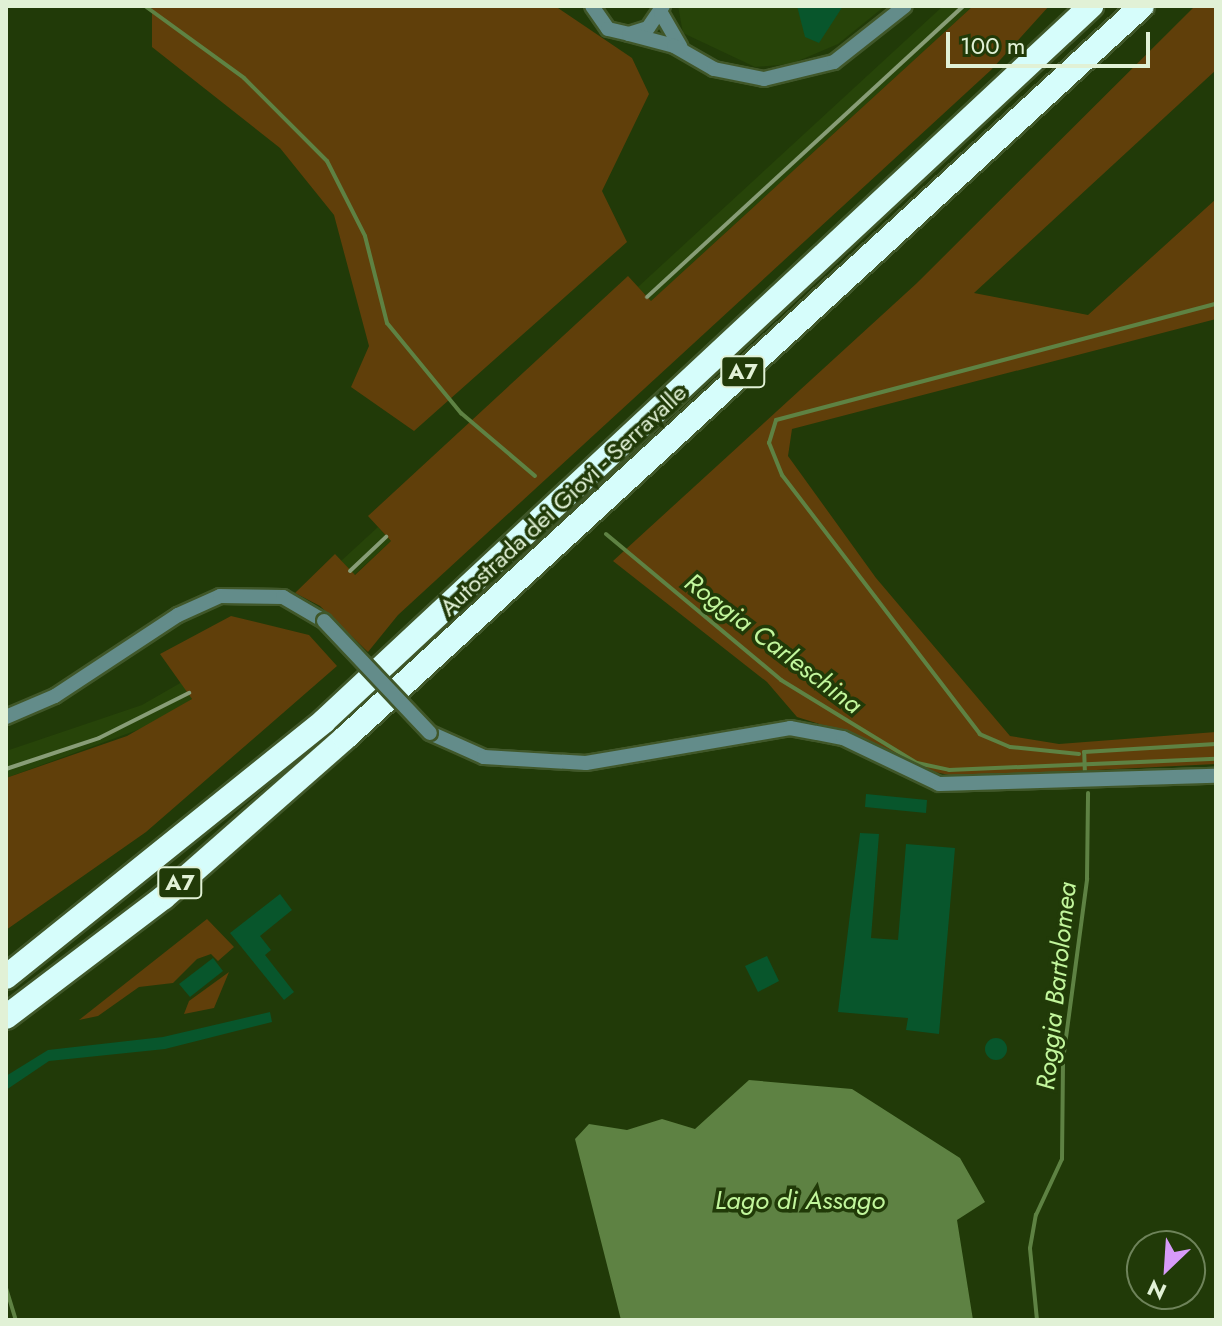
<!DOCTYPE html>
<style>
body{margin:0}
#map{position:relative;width:1222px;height:1326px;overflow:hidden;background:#213a08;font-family:Jost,sans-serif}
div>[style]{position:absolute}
.built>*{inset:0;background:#274409}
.green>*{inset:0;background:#603f0a}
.water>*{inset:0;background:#5e8243}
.stream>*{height:4px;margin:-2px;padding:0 2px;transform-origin:2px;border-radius:2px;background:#5e8243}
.building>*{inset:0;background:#08562c}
.round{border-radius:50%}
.roads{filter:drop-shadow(2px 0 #405729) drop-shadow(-2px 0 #405729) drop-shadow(0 2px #405729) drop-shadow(0 -2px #405729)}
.minor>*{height:14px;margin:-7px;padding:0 7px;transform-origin:7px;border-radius:7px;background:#638c8a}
.motorway>*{height:24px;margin:-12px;padding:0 12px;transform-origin:12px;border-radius:12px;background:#d6fdfb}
.rail>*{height:4px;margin:-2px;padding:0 2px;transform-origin:2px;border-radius:2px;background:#889d77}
.bridges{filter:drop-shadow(2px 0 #405729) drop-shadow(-2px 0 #405729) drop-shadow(0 2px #405729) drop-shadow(0 -2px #405729)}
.minor-bridge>*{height:14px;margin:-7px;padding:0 7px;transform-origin:7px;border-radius:7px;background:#638c8a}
span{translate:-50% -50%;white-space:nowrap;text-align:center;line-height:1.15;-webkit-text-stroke:7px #213a08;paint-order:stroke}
.shield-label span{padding:2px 6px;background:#213a08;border:2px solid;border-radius:6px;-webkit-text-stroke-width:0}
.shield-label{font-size:22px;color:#e1f1d6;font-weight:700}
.street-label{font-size:24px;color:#e1f1d6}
.water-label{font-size:26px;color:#c2f69c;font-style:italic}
.frame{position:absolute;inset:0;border:8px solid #e1f1d6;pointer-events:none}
.north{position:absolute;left:1126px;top:1230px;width:80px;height:80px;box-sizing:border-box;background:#213a08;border:2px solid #6e835a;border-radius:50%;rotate:205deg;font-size:22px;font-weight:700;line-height:32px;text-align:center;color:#e1f1d6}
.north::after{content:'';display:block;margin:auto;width:28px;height:36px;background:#d79bf9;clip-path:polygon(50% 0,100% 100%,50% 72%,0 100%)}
.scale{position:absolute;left:946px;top:32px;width:204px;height:36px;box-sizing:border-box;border:4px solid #e1f1d6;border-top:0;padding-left:10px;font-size:24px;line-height:28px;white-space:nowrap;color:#e1f1d6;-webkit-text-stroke:6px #213a08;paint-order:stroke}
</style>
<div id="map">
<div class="built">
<i style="clip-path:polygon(678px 6px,885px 6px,838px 44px,791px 64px,755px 67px,683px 33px)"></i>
<i style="clip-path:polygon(943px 6px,973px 6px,651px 301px,638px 287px)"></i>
<i style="clip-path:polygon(378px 527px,391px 541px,354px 575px,341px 561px)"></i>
<i style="clip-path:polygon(182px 682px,192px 699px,151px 725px,6px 778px,6px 751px,142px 705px)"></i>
</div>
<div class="green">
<i style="clip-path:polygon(152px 6px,555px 6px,632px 58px,649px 94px,602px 191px,627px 242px,414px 431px,351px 387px,369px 346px,334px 215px,280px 148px,152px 47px)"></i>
<i style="clip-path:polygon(973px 6px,1049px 6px,991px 70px,398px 615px,368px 652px,320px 606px,295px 593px,335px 554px,355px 575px,391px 541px,368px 516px,628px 276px,651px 301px)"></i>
<i style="clip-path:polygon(1195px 6px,1216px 6px,1216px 70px,974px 293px,1088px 315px,1216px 199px,1216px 319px,792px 429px,788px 456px,876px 578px,1010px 736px,1059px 744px,1216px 732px,1216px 764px,959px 777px,915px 768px,845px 732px,797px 717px,767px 682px,613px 561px,917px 283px)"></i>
<i style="clip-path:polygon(231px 616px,309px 635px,337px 666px,146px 832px,6px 930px,6px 778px,127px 736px,192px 699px,160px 654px)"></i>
<i style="clip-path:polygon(207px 919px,234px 947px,218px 961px,211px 954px,197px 959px,173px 983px,139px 987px,98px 1016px,79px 1020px)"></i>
<i style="clip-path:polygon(229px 972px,214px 1008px,184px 1014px,189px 1001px)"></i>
</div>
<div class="water">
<i style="clip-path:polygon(749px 1080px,852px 1089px,960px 1158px,985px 1202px,957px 1220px,973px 1320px,621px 1320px,575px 1139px,589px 1124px,627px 1130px,662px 1119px,695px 1129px)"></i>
</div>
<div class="stream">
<i style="left:145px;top:6px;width:122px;rotate:36deg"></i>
<i style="left:244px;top:78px;width:117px;rotate:45deg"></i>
<i style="left:327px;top:161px;width:84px;rotate:63.1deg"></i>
<i style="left:365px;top:236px;width:90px;rotate:75.8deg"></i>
<i style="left:387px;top:323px;width:117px;rotate:50.6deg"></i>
<i style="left:461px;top:413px;width:97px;rotate:40.4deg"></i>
<i style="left:606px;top:534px;width:228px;rotate:39.8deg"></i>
<i style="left:781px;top:680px;width:159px;rotate:31.4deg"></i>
<i style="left:917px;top:763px;width:33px;rotate:12deg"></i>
<i style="left:949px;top:770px;width:267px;rotate:-2.4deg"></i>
<i style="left:1079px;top:754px;width:69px;rotate:-174.2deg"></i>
<i style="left:1010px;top:747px;width:33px;rotate:-157deg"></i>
<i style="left:980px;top:734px;width:326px;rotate:-127.4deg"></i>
<i style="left:782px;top:475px;width:35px;rotate:-112deg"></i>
<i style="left:769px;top:443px;width:24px;rotate:-73deg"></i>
<i style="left:776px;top:420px;width:455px;rotate:-14.8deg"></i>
<i style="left:1085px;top:775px;width:23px;rotate:-92deg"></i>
<i style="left:1084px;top:752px;width:132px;rotate:-3.5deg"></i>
<i style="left:6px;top:1288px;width:34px;rotate:73deg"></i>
<i style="left:1037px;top:1320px;width:72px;rotate:-95.6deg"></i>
<i style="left:1030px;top:1248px;width:34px;rotate:-80deg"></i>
<i style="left:1036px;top:1215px;width:62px;rotate:-65.1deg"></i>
<i style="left:1062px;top:1159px;width:99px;rotate:-89.4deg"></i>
<i style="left:1063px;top:1060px;width:183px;rotate:-82.4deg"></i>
<i style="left:1087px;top:879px;width:86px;rotate:-89.3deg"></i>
</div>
<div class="building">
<i style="clip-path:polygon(797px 6px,843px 6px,819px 43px,805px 37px)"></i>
<i style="clip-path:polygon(866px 794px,927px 800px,926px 813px,865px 807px)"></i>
<i style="clip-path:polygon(860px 833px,879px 834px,871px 938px,898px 940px,906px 844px,955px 848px,939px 1034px,906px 1030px,908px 1018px,838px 1012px)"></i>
<i style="clip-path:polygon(280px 894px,292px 910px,260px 936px,271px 950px,265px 955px,294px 992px,284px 1000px,230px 933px)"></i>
<i style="clip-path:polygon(767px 956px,779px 981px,758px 992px,745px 966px)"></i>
<i style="clip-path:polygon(213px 958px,223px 971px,190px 997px,179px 984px)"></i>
<i style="clip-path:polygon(270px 1012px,272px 1022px,165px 1049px,49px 1061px,6px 1090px,6px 1076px,48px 1050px,163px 1037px)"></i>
<i class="round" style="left:985px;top:1038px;width:22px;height:22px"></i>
</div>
<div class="roads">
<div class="minor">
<i style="left:592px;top:6px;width:28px;rotate:55deg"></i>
<i style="left:608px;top:29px;width:22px;rotate:13deg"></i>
<i style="left:629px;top:34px;width:20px;rotate:-18deg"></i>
<i style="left:648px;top:28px;width:27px;rotate:-56deg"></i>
<i style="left:661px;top:13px;width:39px;rotate:60deg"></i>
<i style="left:629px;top:34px;width:47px;rotate:14.9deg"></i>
<i style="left:674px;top:46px;width:46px;rotate:29.9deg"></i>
<i style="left:714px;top:69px;width:51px;rotate:11.3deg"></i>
<i style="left:764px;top:79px;width:72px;rotate:-13.7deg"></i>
<i style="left:834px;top:62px;width:90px;rotate:-38.3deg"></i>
<i style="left:6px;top:717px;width:53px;rotate:-23.2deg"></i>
<i style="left:55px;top:696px;width:147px;rotate:-33.4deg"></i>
<i style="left:178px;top:615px;width:46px;rotate:-24.3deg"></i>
<i style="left:220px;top:596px;width:63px;rotate:0.9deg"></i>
<i style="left:283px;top:597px;width:48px;rotate:30.3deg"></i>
<i style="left:430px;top:733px;width:59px;rotate:24deg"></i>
<i style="left:484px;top:757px;width:102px;rotate:3.4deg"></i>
<i style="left:586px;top:763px;width:207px;rotate:-9.7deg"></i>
<i style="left:790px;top:728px;width:54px;rotate:10.7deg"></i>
<i style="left:843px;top:738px;width:106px;rotate:25.6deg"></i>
<i style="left:939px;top:784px;width:277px;rotate:-1.7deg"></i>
</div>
<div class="motorway">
<i style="left:6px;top:977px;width:408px;rotate:-38.8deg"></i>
<i style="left:324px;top:721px;width:1049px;rotate:-42.99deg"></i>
<i style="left:6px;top:1017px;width:198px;rotate:-37.2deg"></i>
<i style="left:164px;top:897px;width:241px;rotate:-41.3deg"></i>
<i style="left:345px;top:738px;width:1082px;rotate:-42.57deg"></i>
</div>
</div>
<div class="rail">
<i style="left:647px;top:297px;width:430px;rotate:-42.6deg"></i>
<i style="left:350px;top:571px;width:50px;rotate:-43.4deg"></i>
<i style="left:6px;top:769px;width:98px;rotate:-18.4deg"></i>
<i style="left:99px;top:738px;width:101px;rotate:-26.6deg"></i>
</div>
<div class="bridges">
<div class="minor-bridge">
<i style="left:324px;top:621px;width:154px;rotate:46.6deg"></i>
</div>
</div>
<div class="shield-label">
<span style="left:743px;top:372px">A7</span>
<span style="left:180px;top:883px">A7</span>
</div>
<div class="street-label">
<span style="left:563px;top:500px;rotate:-43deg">Autostrada dei Giovi - Serravalle</span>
</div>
<div class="water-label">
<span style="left:773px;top:644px;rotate:37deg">Roggia Carleschina</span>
<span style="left:1057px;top:986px;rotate:-84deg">Roggia Bartolomea</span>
<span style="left:800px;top:1201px">Lago di Assago</span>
</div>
<div class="frame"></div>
<div class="north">N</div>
<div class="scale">100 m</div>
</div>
